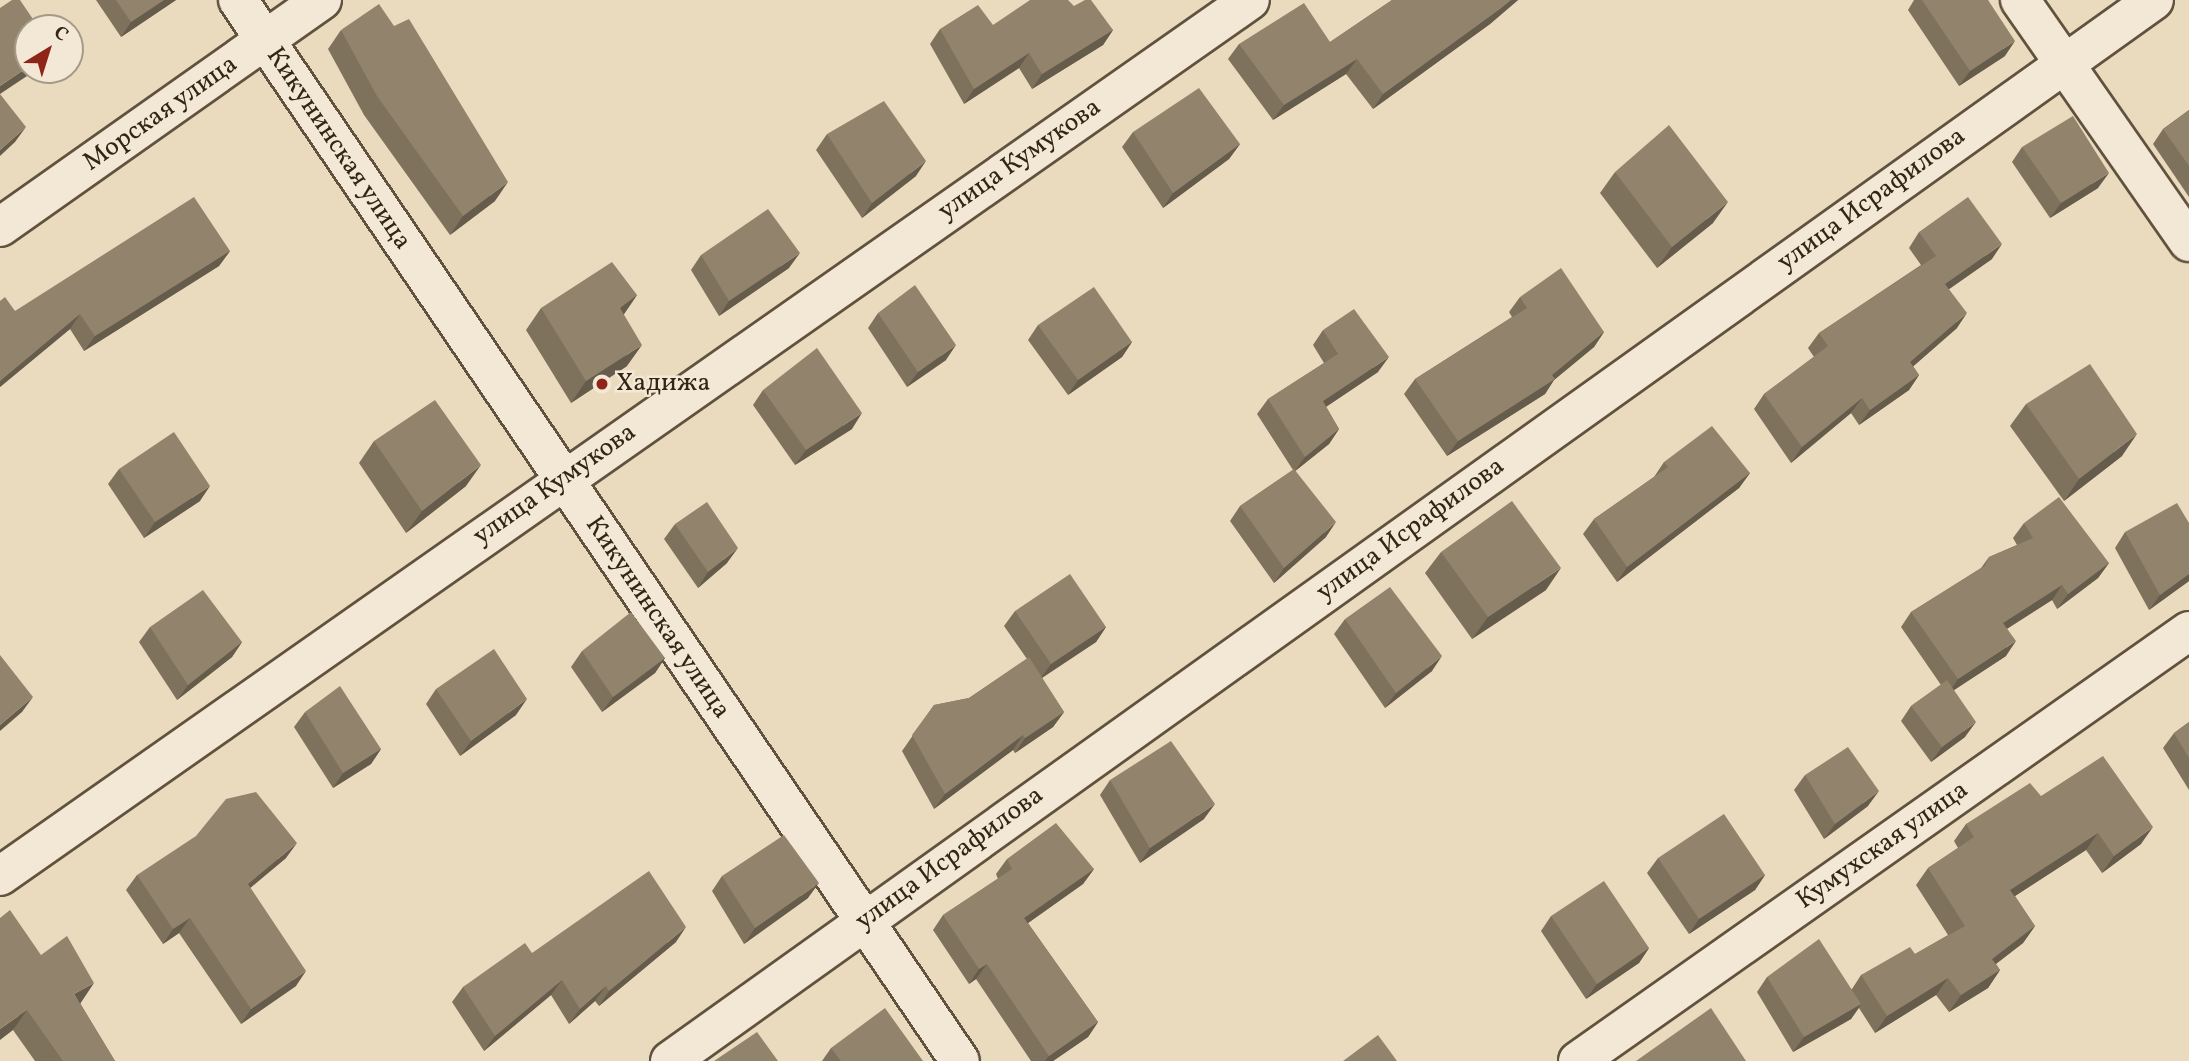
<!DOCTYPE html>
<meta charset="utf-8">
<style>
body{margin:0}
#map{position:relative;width:2189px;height:1061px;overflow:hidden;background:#ebdbbe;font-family:Vollkorn,serif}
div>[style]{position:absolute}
.roads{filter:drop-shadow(2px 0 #60523e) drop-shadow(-2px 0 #60523e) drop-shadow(0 2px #60523e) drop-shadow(0 -2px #60523e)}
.minor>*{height:38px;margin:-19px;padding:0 19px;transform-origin:19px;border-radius:19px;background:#f2e8d5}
.wall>*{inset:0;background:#7e725d}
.shaded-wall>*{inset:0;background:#665c4c}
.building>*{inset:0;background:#92846c}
.dots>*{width:19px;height:19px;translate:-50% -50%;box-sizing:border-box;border:4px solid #f2e8d5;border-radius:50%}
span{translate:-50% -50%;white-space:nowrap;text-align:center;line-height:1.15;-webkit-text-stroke:5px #f2e8d5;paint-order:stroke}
.street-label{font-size:26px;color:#322514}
.poi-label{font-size:26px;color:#322514}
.left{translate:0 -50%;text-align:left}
.north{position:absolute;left:14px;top:14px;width:70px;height:70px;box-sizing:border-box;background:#f2e8d5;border:2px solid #a59a88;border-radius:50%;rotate:38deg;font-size:19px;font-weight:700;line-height:28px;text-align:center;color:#322514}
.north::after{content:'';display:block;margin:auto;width:24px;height:32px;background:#8f2418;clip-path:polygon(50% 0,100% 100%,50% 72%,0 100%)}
</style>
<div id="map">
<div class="roads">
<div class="minor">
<i style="left:238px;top:0;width:1283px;rotate:55.77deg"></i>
<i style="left:2020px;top:0;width:295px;rotate:55.1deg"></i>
<i style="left:0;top:227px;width:394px;rotate:-35.2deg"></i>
<i style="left:0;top:876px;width:1526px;rotate:-35.02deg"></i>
<i style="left:670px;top:1061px;width:1824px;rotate:-35.56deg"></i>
<i style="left:1578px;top:1061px;width:747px;rotate:-35.14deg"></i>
</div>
</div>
<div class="wall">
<i style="clip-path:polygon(96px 0,176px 0,121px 37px)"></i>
<i style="clip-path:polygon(1392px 0,1518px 0,1490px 24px,1373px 109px,1346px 74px,1273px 120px,1228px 59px,1239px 44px,1330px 42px)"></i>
<i style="clip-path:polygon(1914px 0,1988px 0,2005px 56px,1959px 86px,1908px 10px)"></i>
<i style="clip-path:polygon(1074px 6px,1113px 30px,1103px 45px,1032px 89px,1019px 68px,964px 104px,930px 44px,940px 29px,993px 25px)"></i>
<i style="clip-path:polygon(341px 30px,495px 201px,450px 235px,364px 115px,328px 49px)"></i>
<i style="clip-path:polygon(2189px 110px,2189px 197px,2153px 144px,2163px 129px)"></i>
<i style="clip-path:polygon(1133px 132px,1240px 144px,1229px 159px,1163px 208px,1122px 147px)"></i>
<i style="clip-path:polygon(827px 134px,916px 176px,862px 218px,816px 150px)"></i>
<i style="clip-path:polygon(2022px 147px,2098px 188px,2050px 218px,2012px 162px)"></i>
<i style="clip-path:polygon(1615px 172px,1713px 223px,1657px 268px,1600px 193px)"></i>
<i style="clip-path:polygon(1919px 232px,1992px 259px,1949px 289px,1957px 328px,1913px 366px,1919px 375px,1909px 390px,1859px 425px,1851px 413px,1791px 463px,1754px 409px,1764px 394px,1814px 357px,1808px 348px,1819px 333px,1921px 265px,1909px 248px)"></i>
<i style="clip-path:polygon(230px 251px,219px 266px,84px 351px,70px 329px,0 387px,0 301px,15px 311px)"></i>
<i style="clip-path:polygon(701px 255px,789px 268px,719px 316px,691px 270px)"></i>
<i style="clip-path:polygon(637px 295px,624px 314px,627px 366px,571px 403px,526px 330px,541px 308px)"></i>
<i style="clip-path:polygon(1520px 297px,1604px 332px,1594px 347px,1554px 380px,1545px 394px,1447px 456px,1404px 394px,1415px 379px,1512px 317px,1509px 312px)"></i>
<i style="clip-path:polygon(878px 313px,946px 360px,907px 387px,868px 328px)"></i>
<i style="clip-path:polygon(1038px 325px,1132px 342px,1122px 357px,1068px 395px,1028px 340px)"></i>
<i style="clip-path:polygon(1323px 330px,1378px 372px,1326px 407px,1339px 429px,1329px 444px,1295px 471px,1326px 537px,1274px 583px,1230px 521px,1240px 506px,1293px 470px,1257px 414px,1268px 399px,1324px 363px,1313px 345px)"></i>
<i style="clip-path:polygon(763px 390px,852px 429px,795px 465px,753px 405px)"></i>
<i style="clip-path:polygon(2026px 404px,2122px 456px,2064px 501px,2010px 426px)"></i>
<i style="clip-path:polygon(374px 441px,466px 486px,406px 533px,359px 463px)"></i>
<i style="clip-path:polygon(1664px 462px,1750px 473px,1739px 488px,1617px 582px,1583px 534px,1594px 519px,1654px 477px)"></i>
<i style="clip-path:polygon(119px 469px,200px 501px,144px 538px,108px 484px)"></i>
<i style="clip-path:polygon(2024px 523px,2109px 563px,2098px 578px,2057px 609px,2052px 600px,2007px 629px,2006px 656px,1954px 690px,1965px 737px,1931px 762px,1901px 721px,1911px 706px,1941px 685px,1901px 627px,1911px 612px,1981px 568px,1989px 557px,2017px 545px,2013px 538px)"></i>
<i style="clip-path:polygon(2189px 523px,2189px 581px,2149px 610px,2115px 548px,2125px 532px)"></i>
<i style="clip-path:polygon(675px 524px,727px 563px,698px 588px,664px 539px)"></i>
<i style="clip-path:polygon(1441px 552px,1546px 590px,1472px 639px,1425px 573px)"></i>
<i style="clip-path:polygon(1015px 611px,1106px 627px,1096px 642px,1042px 678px,1064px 712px,1053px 727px,1015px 753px,1013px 750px,934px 809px,902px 751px,934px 705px,969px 698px,1027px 659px,1004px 626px)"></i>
<i style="clip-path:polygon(1345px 619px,1432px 671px,1385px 708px,1334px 634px)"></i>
<i style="clip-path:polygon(150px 627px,242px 642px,232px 657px,177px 700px,139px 642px)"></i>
<i style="clip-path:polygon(582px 651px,665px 658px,655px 673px,602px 712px,571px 667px)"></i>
<i style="clip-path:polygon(436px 689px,516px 715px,460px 756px,426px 704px)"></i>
<i style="clip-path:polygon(305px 712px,381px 749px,371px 764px,333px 788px,294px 727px)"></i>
<i style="clip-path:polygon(2189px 722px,2189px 790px,2163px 748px,2174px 733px)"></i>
<i style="clip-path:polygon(1805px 775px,1868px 806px,1824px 839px,1794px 790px)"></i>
<i style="clip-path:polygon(1110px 780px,1204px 819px,1140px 863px,1100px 795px)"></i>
<i style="clip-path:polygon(2041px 796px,2141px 844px,2102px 873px,2086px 850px,2015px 896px,2035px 926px,2023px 943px,1996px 964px,2000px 970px,1988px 988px,1949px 1012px,1936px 995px,1875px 1033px,1859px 1008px,1851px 1019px,1793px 1052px,1757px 992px,1767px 977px,1852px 989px,1861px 975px,1915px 954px,1948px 935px,1916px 885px,1928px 868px,1958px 848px,1954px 841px,1966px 824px)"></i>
<i style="clip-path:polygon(286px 858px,250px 888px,296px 986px,241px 1024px,179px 933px,163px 944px,126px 890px,137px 875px)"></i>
<i style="clip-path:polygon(1658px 858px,1765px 875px,1755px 890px,1689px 934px,1647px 873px)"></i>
<i style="clip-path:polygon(1007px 859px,1094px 869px,1083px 884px,1028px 923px,1098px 1022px,1088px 1037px,1053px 1061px,1031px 1061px,976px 979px,969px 984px,933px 930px,943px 915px,998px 879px,996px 874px)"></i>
<i style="clip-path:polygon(722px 876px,808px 898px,744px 944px,712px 891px)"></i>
<i style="clip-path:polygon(1551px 916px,1649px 948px,1639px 963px,1586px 999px,1541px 931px)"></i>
<i style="clip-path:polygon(676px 942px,599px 1006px,595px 1001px,569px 1024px,551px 995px,484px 1051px,452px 1002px,463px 987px,532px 953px)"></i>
<i style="clip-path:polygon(41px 955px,80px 1003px,115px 1061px,35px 1061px,13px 1030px)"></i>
<i style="clip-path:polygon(831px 1048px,923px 1061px,822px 1061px)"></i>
</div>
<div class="shaded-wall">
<i style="clip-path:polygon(164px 0,176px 0,121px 37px,131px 22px)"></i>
<i style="clip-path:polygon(1511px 0,1518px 0,1490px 24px,1373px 109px,1383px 94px)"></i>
<i style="clip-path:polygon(1113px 30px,1103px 45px,1032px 89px,1042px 74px)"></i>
<i style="clip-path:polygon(2015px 41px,2005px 56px,1959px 86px,1970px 71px)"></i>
<i style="clip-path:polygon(1029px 53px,1019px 68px,964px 104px,974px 89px)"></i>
<i style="clip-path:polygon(1357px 59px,1346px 74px,1273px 120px,1284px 105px)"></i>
<i style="clip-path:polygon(28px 67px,28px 70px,36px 70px,0 94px,0 86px)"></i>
<i style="clip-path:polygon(26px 127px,15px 142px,0 156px,0 150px)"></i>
<i style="clip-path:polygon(1240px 144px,1229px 159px,1163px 208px,1173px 193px)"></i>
<i style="clip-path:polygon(926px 161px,916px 176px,862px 218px,872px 203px)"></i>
<i style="clip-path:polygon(2109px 173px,2098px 188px,2050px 218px,2061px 203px)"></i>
<i style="clip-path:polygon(508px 182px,495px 201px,450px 235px,463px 216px)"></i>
<i style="clip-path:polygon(1728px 202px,1713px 223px,1657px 268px,1672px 247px)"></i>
<i style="clip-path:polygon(2002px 244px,1992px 259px,1935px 299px,1945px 284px)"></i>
<i style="clip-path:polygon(230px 251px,219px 266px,84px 351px,95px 336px)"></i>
<i style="clip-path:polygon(800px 253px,789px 268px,719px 316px,729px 301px)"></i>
<i style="clip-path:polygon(637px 295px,622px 317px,620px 308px)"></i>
<i style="clip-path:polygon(1967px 313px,1957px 328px,1900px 378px,1910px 362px)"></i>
<i style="clip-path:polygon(80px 314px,70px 329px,0 387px,0 381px)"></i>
<i style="clip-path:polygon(1604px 332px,1594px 347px,1554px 380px,1545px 394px,1447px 456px,1458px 441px,1552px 375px)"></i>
<i style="clip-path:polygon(1132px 342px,1122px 357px,1068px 395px,1078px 380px)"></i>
<i style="clip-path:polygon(642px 345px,627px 366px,571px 403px,586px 381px)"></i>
<i style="clip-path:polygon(956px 345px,946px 360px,907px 387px,918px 372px)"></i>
<i style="clip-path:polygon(1389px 357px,1378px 372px,1312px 416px,1323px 401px)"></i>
<i style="clip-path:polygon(1919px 375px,1909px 390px,1859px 425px,1870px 410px)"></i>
<i style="clip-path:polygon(1862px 398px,1851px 413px,1791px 463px,1802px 447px)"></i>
<i style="clip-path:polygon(862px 413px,852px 429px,795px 465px,806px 450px)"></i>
<i style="clip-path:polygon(1339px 429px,1329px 444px,1294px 472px,1305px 457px)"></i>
<i style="clip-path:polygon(2137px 434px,2122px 456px,2064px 501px,2079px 479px)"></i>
<i style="clip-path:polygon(481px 465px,466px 486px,406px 533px,422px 511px)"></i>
<i style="clip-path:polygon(1750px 473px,1739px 488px,1617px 582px,1627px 567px)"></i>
<i style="clip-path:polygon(210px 486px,200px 501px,144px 538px,155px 522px)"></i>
<i style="clip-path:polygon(1336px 522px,1326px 537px,1274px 583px,1284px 568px)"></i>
<i style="clip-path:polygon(738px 548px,727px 563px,698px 588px,708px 572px)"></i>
<i style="clip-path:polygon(2109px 563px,2098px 578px,2057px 609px,2068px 594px)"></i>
<i style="clip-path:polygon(1561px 568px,1546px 590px,1472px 639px,1488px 617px)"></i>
<i style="clip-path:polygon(2189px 574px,2189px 581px,2149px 610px,2160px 595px)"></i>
<i style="clip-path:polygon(2062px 585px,2052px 600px,1992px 638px,2003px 623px)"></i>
<i style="clip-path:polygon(1106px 627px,1096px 642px,1040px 679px,1051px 664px)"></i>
<i style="clip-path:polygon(2016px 641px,2006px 656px,1948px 694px,1958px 679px)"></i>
<i style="clip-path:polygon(242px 642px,232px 657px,177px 700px,188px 685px)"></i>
<i style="clip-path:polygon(1442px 656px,1432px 671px,1385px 708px,1396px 693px)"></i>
<i style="clip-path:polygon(665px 658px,655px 673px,602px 712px,613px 697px)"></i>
<i style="clip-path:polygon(33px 697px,22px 712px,0 731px,0 725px)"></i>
<i style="clip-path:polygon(527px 699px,516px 715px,460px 756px,471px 741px)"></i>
<i style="clip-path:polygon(1064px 712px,1053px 727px,1015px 753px,1025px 738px)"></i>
<i style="clip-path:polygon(1976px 722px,1965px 737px,1931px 762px,1942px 747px)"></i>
<i style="clip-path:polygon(1023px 735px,1013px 750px,934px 809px,945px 794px)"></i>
<i style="clip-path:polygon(381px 749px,371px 764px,333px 788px,343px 773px)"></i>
<i style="clip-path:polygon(1879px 791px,1868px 806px,1824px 839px,1835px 824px)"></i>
<i style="clip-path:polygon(1215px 804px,1204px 819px,1140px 863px,1150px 848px)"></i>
<i style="clip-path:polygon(2153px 827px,2141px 844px,2102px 873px,2114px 856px)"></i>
<i style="clip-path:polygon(2098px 833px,2086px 850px,1998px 907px,2010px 890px)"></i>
<i style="clip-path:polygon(297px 843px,286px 858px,237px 899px,248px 884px)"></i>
<i style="clip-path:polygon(1094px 869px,1083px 884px,1014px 933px,1024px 918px)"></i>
<i style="clip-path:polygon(1765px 875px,1755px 890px,1689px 934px,1699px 919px)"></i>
<i style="clip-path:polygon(819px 883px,808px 898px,744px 944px,755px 928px)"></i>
<i style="clip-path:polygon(190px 918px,179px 933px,163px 944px,173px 929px)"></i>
<i style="clip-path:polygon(2035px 926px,2023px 943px,1980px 976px,1992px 959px)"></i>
<i style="clip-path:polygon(686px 927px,676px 942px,599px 1006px,609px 991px)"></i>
<i style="clip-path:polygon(1649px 948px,1639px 963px,1586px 999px,1597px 984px)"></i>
<i style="clip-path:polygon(987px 964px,976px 979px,969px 984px,979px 969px)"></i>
<i style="clip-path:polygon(2000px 970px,1988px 988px,1949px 1012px,1961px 995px)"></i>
<i style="clip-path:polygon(306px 971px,296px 986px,241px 1024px,251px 1009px)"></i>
<i style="clip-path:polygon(1948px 978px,1936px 995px,1875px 1033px,1887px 1016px)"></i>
<i style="clip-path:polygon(562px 980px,551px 995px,484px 1051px,495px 1036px)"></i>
<i style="clip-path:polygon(94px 983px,80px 1004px,74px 994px)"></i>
<i style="clip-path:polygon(606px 986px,595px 1001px,569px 1024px,580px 1009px)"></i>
<i style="clip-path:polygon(1861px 1004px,1851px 1019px,1793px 1052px,1804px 1037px)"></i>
<i style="clip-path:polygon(27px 1010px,13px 1030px,0 1040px,0 1029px)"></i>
<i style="clip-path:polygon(1098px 1022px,1088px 1037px,1053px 1061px,1045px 1061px,1049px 1056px)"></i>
</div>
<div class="building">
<i style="clip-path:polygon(12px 0,20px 0,39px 28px,28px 28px,28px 67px,0 86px,0 8px)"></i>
<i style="clip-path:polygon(116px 0,164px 0,131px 22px)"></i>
<i style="clip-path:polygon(1030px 0,1068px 0,1074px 6px,1085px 0,1091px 0,1113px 30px,1042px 74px,1029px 53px,974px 89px,940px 29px,978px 5px,993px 25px)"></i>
<i style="clip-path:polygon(1392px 0,1511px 0,1500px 9px,1383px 94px,1357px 59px,1284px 105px,1239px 44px,1304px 3px,1330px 42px)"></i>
<i style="clip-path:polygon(1922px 0,1988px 0,2015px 41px,1970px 71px)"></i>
<i style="clip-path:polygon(379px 4px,394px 26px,409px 19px,508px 182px,463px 216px,377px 96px,341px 30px)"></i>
<i style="clip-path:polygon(1199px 88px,1240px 144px,1173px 193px,1133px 132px)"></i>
<i style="clip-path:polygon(0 94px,26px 127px,0 150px)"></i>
<i style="clip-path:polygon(884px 101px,926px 161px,872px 203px,827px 134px)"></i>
<i style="clip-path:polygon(2189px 110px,2189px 166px,2163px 129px)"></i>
<i style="clip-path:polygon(2073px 116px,2109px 173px,2061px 203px,2022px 147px)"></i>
<i style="clip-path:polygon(1669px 125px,1728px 202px,1672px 247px,1615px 172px)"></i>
<i style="clip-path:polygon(194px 197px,230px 251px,95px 336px,80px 314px,0 381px,0 301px,5px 297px,15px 311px)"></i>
<i style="clip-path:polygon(1968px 197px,2002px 244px,1945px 284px,1967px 313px,1910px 362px,1919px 375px,1870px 410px,1862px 398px,1802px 447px,1764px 394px,1828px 346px,1819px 333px,1936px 256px,1919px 232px)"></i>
<i style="clip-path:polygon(768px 209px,800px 253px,729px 301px,701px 255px)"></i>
<i style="clip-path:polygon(612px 262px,637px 295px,620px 308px,642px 345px,586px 381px,541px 308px)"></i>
<i style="clip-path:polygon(1561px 268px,1604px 332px,1552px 375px,1555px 379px,1458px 441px,1415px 379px,1527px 308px,1520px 297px)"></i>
<i style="clip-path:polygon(915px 285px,956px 345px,918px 372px,878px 313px)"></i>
<i style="clip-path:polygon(1094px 287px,1132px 342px,1078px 380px,1038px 325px)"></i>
<i style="clip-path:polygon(1354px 309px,1389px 357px,1323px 401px,1339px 429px,1305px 457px,1268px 399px,1338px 354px,1323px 330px)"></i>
<i style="clip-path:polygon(817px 348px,862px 413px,806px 450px,763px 390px)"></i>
<i style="clip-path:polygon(2090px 364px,2137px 434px,2079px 479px,2026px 404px)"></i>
<i style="clip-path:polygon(435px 400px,481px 465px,422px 511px,374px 441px)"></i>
<i style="clip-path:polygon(1712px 426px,1750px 473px,1627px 567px,1594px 519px,1668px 467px,1664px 462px)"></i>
<i style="clip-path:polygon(174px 432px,210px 486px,155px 522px,119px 469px)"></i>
<i style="clip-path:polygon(1294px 469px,1336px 522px,1284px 568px,1240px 506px)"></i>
<i style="clip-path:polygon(2059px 497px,2109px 563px,2068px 594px,2062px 585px,2003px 623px,2016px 641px,1958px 679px,1911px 612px,1985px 566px,1989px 557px,2033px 538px,2024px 523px)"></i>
<i style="clip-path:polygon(1512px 501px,1561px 568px,1488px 617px,1441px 552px)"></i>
<i style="clip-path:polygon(707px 502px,738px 548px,708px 572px,675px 524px)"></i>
<i style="clip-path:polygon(2177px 503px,2189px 523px,2189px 574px,2160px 595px,2125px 532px)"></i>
<i style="clip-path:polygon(1070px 574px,1106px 627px,1051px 664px,1015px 611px)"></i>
<i style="clip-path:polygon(1390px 587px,1442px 656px,1396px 693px,1345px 619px)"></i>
<i style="clip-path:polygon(203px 590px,242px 642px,188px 685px,150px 627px)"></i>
<i style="clip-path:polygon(631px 612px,665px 658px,613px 697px,582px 651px)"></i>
<i style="clip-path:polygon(494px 649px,527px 699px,471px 741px,436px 689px)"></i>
<i style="clip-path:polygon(0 655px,33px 697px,0 725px)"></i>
<i style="clip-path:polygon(1029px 657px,1064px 712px,1025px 738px,1023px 735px,945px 794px,912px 735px,934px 705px,969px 698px)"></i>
<i style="clip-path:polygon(1947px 680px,1976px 722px,1942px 747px,1911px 706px)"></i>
<i style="clip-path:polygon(340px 686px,381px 749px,343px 773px,305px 712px)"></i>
<i style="clip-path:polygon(2189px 722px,2189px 758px,2174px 733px)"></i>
<i style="clip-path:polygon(1171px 741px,1215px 804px,1150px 848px,1110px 780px)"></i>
<i style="clip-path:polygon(1848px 747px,1879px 791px,1835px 824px,1805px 775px)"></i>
<i style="clip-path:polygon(2103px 756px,2153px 827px,2114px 856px,2098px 833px,2010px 890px,2035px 926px,1992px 959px,2000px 970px,1961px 995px,1948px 978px,1887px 1016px,1861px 975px,1910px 947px,1915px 954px,1965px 926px,1928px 868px,1974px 837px,1966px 824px,2030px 783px,2041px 796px)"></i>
<i style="clip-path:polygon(256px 792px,297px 843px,248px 884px,306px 971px,251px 1009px,190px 918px,173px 929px,137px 875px,196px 836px,226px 799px)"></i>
<i style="clip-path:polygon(1724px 814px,1765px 875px,1699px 919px,1658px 858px)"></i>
<i style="clip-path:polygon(1056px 823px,1094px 869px,1024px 918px,1098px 1022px,1049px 1056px,987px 964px,979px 969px,943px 915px,1012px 869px,1007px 859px)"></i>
<i style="clip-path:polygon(784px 835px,819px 883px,755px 928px,722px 876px)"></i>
<i style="clip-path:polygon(649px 871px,686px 927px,609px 991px,606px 986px,580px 1009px,562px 980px,495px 1036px,463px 987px,525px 943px,532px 953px)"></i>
<i style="clip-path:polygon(1604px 881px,1649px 948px,1597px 984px,1551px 916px)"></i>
<i style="clip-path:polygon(10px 910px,41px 955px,67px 936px,94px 983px,74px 994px,115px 1061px,63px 1061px,27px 1010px,0 1029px,0 918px)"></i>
<i style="clip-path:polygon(1819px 939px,1861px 1004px,1804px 1037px,1767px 977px)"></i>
<i style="clip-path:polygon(885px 1008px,923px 1061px,841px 1061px,831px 1048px)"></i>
<i style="clip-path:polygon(1711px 1008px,1746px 1061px,1636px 1061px)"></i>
<i style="clip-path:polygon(757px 1032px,778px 1061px,714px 1061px)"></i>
<i style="clip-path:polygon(1378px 1035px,1397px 1061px,1343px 1061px)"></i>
</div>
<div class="dots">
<i style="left:602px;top:384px;background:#8f2418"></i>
</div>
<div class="street-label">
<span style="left:161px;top:114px;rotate:-35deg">Морская улица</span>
<span style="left:338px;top:149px;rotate:56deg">Кикунинская улица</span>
<span style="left:1020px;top:160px;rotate:-35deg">улица Кумукова</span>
<span style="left:1872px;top:200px;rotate:-36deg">улица Исрафилова</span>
<span style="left:555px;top:485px;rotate:-35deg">улица Кумукова</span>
<span style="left:1411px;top:530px;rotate:-36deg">улица Исрафилова</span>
<span style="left:657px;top:618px;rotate:56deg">Кикунинская улица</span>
<span style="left:1883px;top:846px;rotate:-35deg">Кумухская улица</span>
<span style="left:950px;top:859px;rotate:-36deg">улица Исрафилова</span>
</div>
<div class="poi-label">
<span class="left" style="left:616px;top:384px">Хадижа</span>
</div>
<div class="north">С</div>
</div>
